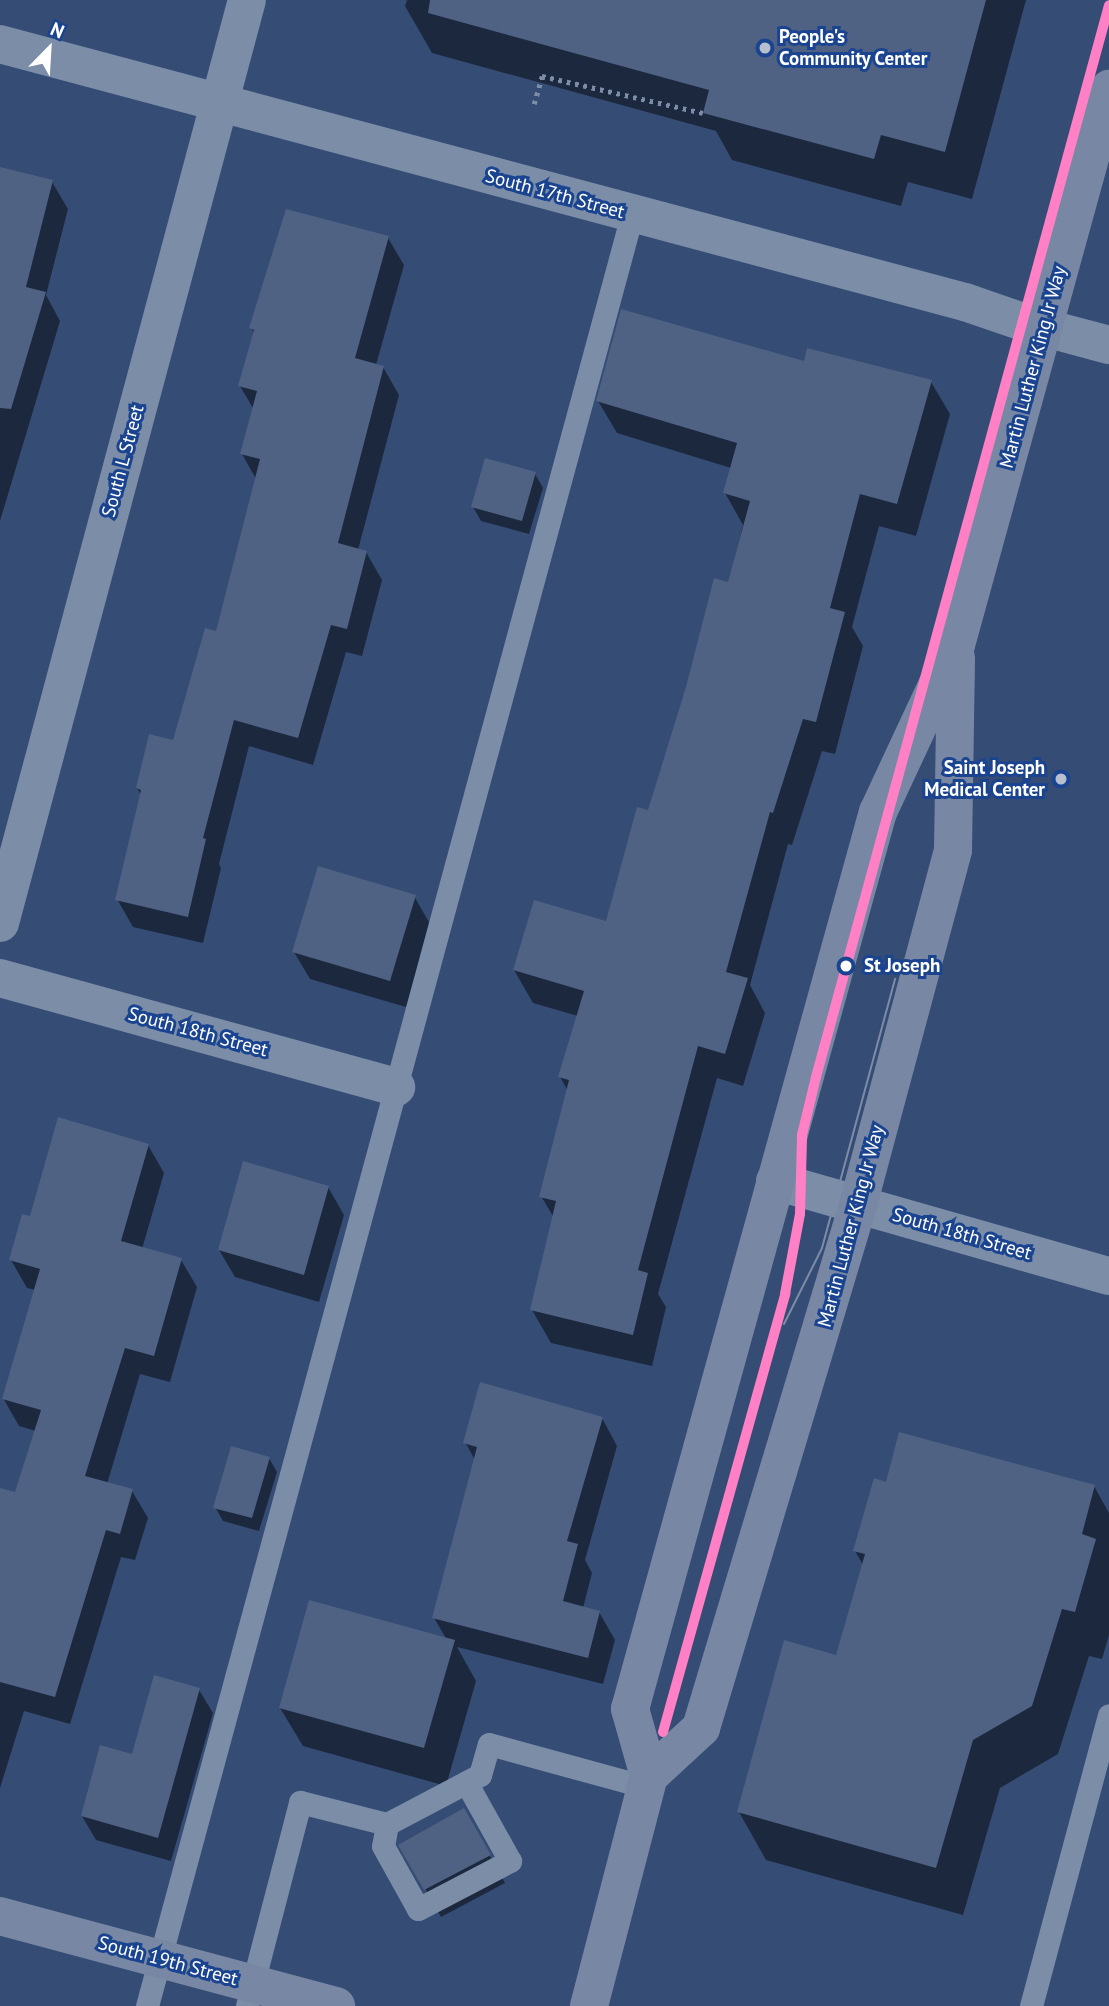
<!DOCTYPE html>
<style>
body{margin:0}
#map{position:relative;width:1109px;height:2006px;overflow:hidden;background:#354c75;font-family:"PT Sans",sans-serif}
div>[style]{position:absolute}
.shadow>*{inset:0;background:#0007}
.building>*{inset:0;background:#4f6283}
.path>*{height:4.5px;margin-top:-2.25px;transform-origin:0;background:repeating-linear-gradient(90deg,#7c8da8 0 3.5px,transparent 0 8.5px)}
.service>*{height:23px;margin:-11.5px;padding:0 11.5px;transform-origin:11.5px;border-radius:11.5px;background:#7c8da8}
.minor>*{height:38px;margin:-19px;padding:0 19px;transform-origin:19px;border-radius:19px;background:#7c8da8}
.secondary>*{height:38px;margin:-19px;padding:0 19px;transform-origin:19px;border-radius:19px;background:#7888a4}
.tram>*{height:2px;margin:-1px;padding:0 1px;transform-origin:1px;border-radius:1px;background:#7d8da7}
.tram-1>*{height:10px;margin:-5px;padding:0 5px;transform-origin:5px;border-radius:5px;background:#ff80c5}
.dots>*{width:19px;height:19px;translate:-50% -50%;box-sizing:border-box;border:4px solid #1a4490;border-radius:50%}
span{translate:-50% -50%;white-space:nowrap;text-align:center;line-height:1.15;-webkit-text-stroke:6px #1a4490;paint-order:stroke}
.poi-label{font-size:19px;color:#fff;font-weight:700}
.left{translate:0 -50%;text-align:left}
.right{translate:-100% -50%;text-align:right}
.street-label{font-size:19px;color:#fff}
.stop-label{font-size:19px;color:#fff;font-weight:700}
.north{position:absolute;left:14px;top:14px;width:70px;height:70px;-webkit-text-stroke:5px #1a4490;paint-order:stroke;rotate:24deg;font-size:19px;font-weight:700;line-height:28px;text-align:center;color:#fff}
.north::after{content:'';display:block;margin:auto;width:24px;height:32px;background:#fff;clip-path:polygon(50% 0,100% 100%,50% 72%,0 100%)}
</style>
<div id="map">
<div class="shadow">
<i style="clip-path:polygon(407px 0,1026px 0,972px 199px,908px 182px,901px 206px,732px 160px,716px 131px,432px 53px,405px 6px)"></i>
<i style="clip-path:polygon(0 169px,52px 182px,68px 209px,46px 295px,60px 321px,0 521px)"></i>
<i style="clip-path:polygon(388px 238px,404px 265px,376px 365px,383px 367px,399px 395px,358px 550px,366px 552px,382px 580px,362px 656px,346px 652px,313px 765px,249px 746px,219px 864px,221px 868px,203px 943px,133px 927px,117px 899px,142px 796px,137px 788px,174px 742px,217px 633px,256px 479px,242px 454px,254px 410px,240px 386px,255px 334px,251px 328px)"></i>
<i style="clip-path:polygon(805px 363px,931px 382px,950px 414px,916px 536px,879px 526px,852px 627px,863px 646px,835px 754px,822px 751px,792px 845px,788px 844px,750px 985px,765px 1013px,743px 1086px,717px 1078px,658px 1294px,666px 1307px,652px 1366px,551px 1343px,532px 1310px,554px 1218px,541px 1196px,568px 1091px,560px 1077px,578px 1016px,533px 1003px,514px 970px,607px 923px,650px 812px,729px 584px,743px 525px,725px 493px,731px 468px,617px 433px,598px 401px)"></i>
<i style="clip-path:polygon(535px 474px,543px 488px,529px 534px,481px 521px,473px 507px)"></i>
<i style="clip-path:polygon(414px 896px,430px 924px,406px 1007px,310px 979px,294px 952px)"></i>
<i style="clip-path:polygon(148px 1145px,164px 1173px,142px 1249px,181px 1260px,197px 1287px,170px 1382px,140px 1374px,107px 1484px,132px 1491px,148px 1518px,135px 1560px,121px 1557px,70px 1724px,24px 1711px,0 1788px,0 1490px,17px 1494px,36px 1431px,19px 1426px,3px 1398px,36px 1290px,27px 1288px,11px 1260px,31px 1218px)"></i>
<i style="clip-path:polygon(328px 1187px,344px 1215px,319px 1302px,235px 1277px,219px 1250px)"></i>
<i style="clip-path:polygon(602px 1418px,617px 1446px,585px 1560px,592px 1573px,583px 1608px,599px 1612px,615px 1640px,603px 1684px,457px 1647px,476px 1681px,446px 1786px,303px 1746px,280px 1708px,447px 1640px,434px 1618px,475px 1460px,465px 1442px)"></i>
<i style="clip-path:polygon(269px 1458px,277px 1472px,259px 1531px,223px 1521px,215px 1507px)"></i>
<i style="clip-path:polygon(887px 1484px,1094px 1486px,1109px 1513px,1109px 1635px,1102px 1659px,1089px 1656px,1058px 1754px,1000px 1788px,963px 1915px,766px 1860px,739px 1812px,837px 1657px,863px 1565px,855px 1551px)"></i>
<i style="clip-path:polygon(199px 1690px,213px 1713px,171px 1861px,96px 1840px,82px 1816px,133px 1757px)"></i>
<i style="clip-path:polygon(464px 1810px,505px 1883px,441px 1917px,401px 1845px)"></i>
</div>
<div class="building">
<i style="clip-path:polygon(430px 0,986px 0,945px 152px,881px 135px,874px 159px,703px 113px,709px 90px,428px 13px)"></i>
<i style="clip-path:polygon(0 167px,53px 180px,26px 287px,46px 292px,11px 409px,0 408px)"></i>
<i style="clip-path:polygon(286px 209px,389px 236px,355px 358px,384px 366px,338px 543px,367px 551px,347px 629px,331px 625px,298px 738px,234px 720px,203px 838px,206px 839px,188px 917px,115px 900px,141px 790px,136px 788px,149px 734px,173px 740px,205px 628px,216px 631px,260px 459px,240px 454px,257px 391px,238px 386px,254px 330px,249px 328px)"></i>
<i style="clip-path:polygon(621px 309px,804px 361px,807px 348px,932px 380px,897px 504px,860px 494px,830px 608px,845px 612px,816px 722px,803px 719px,773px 813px,770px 812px,726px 972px,748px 978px,725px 1054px,698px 1046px,638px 1270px,648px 1273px,633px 1335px,530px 1310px,556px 1201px,539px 1197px,569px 1080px,558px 1077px,584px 991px,513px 970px,534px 900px,606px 921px,637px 807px,648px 810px,686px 687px,714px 578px,728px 582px,750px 501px,723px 493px,737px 443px,596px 401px)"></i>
<i style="clip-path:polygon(485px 458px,536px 472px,522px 521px,471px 507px)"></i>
<i style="clip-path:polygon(318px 866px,416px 895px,390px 981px,292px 952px)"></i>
<i style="clip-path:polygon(58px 1117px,149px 1144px,121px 1241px,182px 1258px,154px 1356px,125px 1348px,85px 1476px,133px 1489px,120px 1534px,106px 1530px,55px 1697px,0 1682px,0 1488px,15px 1492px,41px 1410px,2px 1399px,40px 1269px,9px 1260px,22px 1214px,30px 1216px)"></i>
<i style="clip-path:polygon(243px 1161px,329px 1186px,304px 1275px,218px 1250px)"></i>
<i style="clip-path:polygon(480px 1382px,603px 1417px,567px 1541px,578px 1544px,563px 1601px,600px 1611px,588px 1658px,432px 1618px,477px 1447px,463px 1443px)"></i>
<i style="clip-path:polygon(899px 1432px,1095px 1485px,1082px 1534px,1096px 1539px,1075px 1612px,1062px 1609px,1032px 1706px,973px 1740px,936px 1868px,737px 1812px,784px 1640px,836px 1655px,865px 1554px,853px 1551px,874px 1478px,886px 1482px)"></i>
<i style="clip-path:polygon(231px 1446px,270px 1457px,252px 1518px,213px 1508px)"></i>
<i style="clip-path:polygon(309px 1600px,455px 1640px,424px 1748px,279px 1708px)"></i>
<i style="clip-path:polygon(154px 1675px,200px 1688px,158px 1838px,81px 1816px,100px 1745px,132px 1754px)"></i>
<i style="clip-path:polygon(464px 1808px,491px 1855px,424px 1890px,398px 1845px)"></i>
</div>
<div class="path">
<i style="left:534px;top:104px;width:29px;rotate:-74deg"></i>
<i style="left:542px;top:76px;width:165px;rotate:12.9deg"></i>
</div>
<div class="service">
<i style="left:387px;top:1824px;width:22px;rotate:100deg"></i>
<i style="left:383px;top:1846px;width:72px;rotate:60.9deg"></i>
<i style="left:418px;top:1909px;width:104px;rotate:-27.6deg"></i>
<i style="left:510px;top:1861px;width:90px;rotate:-119.1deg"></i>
<i style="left:147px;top:2006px;width:1856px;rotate:-74.85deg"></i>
<i style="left:247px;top:2006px;width:211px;rotate:-75.4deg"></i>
<i style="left:300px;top:1802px;width:90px;rotate:14.2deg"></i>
<i style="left:387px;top:1824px;width:105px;rotate:-27.8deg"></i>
<i style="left:480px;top:1775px;width:32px;rotate:-74deg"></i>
<i style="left:489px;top:1744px;width:163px;rotate:15.3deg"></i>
<i style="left:1031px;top:2006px;width:301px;rotate:-75deg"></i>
</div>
<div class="minor">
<i style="left:0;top:44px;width:999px;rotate:14.97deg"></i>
<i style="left:965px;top:302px;width:61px;rotate:19deg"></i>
<i style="left:1023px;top:322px;width:89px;rotate:15deg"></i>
<i style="left:0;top:923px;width:955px;rotate:-75.02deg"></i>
<i style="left:0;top:978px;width:411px;rotate:15.4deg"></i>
<i style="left:775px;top:1181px;width:347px;rotate:15.9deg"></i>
</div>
<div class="secondary">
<i style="left:649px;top:1776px;width:71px;rotate:-42.7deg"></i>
<i style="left:701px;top:1728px;width:546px;rotate:-73.29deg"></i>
<i style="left:858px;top:1205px;width:367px;rotate:-75deg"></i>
<i style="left:953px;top:850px;width:192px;rotate:-89.1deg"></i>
<i style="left:0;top:1916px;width:348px;rotate:15deg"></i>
<i style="left:589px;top:2006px;width:238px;rotate:-75.4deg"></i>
<i style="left:649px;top:1776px;width:70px;rotate:-105.8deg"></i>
<i style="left:630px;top:1709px;width:931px;rotate:-74.55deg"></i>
<i style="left:878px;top:812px;width:184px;rotate:-65deg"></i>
<i style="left:956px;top:645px;width:577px;rotate:-74.61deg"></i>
</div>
<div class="tram">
<i style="left:784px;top:1324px;width:85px;rotate:-63.4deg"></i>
<i style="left:822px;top:1248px;width:279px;rotate:-74.8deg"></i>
<i style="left:663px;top:1732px;width:455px;rotate:-74.4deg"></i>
<i style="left:785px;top:1294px;width:81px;rotate:-79.4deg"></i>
<i style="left:800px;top:1214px;width:79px;rotate:-88.5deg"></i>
<i style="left:802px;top:1135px;width:174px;rotate:-75deg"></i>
</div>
<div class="tram-1">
<i style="left:663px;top:1732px;width:455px;rotate:-74.4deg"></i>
<i style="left:785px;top:1294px;width:81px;rotate:-79.4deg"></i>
<i style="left:800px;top:1214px;width:79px;rotate:-88.5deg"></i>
<i style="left:802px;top:1135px;width:60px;rotate:-76.4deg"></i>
<i style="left:816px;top:1077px;width:1111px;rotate:-74.71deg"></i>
</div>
<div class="dots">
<i style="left:765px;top:48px;background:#b8c0cf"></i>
<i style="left:1061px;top:779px;background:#b8c0cf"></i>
<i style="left:846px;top:966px;background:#fff"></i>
</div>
<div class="poi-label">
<span class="left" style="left:779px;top:48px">People's<br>Community Center</span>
<span class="right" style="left:1045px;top:779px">Saint Joseph<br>Medical Center</span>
</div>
<div class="street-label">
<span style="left:555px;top:194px;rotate:15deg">South 17th Street</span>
<span style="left:1033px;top:367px;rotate:-75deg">Martin Luther King Jr Way</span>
<span style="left:123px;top:461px;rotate:-75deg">South L Street</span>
<span style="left:198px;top:1032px;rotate:15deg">South 18th Street</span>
<span style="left:851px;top:1226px;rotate:-75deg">Martin Luther King Jr Way</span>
<span style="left:962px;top:1234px;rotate:16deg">South 18th Street</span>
<span style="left:168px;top:1961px;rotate:15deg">South 19th Street</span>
</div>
<div class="stop-label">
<span class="left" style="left:864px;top:966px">St Joseph</span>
</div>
<div class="north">N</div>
</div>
